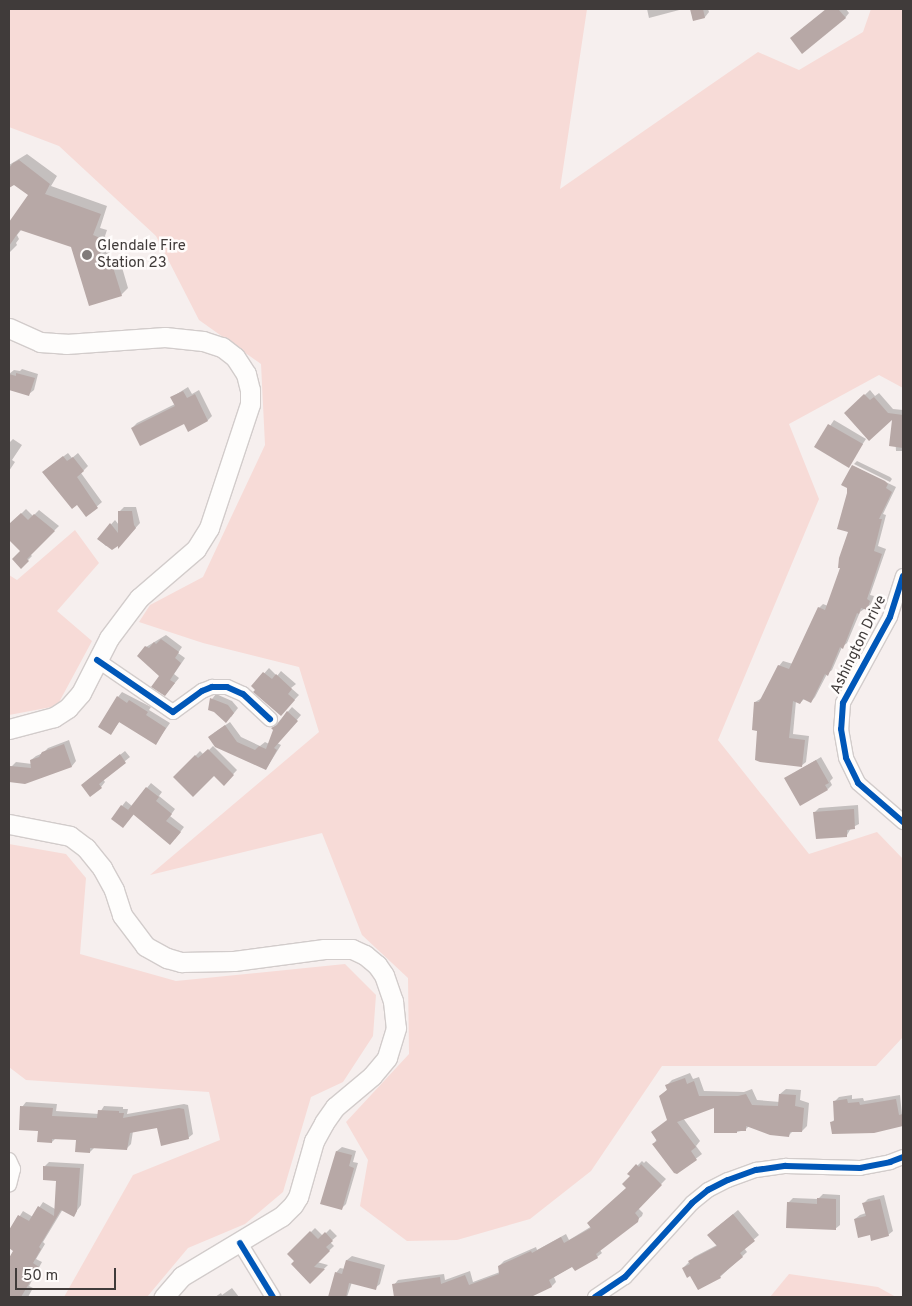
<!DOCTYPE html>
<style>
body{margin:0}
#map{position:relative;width:912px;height:1306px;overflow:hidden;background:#f6efee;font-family:Overpass,sans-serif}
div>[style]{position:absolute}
.green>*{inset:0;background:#f7dbd7}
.shadow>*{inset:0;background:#0003}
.building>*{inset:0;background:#b7a8a6}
.roads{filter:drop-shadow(1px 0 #d2cccb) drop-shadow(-1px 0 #d2cccb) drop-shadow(0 1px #d2cccb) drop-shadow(0 -1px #d2cccb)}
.minor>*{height:14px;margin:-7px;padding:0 7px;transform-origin:7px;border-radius:7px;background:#fefdfc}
.secondary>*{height:19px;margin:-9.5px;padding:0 9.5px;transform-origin:9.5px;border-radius:9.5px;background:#fefdfc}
.cycleway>*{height:6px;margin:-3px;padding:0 3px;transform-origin:3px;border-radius:3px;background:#0057b8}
.dots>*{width:14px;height:14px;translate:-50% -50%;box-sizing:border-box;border:2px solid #fffcfb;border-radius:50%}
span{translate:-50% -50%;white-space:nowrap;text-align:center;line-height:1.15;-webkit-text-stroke:5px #fffcfb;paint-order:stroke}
.poi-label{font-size:15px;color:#403b3a}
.left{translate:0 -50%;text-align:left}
.street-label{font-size:15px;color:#403b3a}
.frame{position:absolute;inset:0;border:10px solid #403b3a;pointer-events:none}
.scale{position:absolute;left:15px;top:1268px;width:101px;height:22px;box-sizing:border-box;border:2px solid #403b3a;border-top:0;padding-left:6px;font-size:15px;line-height:18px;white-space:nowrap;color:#403b3a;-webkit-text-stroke:4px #fffcfb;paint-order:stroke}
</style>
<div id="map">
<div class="green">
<i style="clip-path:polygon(9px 9px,587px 9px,560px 189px,758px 52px,799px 70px,863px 32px,871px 9px,903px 9px,903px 388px,879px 375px,789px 424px,819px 499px,718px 740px,809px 854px,877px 832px,903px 859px,903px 1037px,876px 1066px,662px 1066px,591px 1171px,530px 1219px,457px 1240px,407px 1241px,360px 1206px,368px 1160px,346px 1122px,409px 1054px,408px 978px,362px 935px,322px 833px,150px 875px,319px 732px,299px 667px,203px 643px,139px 622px,150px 605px,203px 577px,265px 445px,261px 364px,199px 320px,156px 236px,59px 146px,9px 127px)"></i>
<i style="clip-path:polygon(75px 530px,99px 563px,57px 611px,92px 641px,57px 706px,9px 715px,9px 575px,17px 580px)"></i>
<i style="clip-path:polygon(9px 844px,66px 854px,86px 878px,80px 954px,176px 981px,345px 964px,376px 995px,373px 1036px,343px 1082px,311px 1097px,283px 1192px,245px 1224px,188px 1248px,147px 1297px,64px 1297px,133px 1175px,220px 1140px,209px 1092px,26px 1080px,9px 1067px)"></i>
<i style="clip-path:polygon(789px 1274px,878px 1287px,896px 1297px,770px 1297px)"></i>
</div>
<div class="shadow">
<i style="clip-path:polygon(647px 9px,683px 9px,649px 18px)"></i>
<i style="clip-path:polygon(691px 9px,708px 9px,709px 12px,705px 17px,693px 20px)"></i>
<i style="clip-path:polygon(827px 9px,846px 9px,849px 13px,845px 18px,796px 34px)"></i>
<i style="clip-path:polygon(27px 154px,57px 176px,51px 186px,107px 206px,100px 228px,107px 230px,105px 236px,112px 259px,119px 257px,128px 288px,121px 295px,72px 246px,22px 229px,17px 235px,19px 239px,16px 243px,17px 245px,9px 253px,9px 228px,10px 232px,30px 195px,14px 184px,9px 187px,9px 165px)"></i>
<i style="clip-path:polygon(22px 369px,38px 374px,34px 390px,29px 394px,9px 389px,9px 374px,14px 370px,20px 371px)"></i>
<i style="clip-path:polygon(188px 387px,192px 394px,199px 390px,212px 416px,208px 420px,188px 430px,184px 422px,132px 428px,137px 423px,175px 404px,172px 397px)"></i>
<i style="clip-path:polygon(870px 390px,875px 396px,879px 393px,893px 409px,903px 410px,903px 451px,896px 451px,894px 417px,846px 413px)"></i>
<i style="clip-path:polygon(834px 420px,866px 439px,848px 466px,816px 447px)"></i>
<i style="clip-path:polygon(13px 439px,22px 445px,12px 460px,15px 462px,9px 471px,9px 443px)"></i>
<i style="clip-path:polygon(68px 453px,72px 458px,78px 453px,88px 466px,81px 473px,102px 502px,87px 515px,48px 468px)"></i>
<i style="clip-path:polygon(857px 461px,890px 477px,892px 479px,890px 482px,854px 464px)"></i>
<i style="clip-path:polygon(853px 466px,896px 487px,883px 514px,886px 515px,878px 546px,886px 549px,870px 595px,874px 596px,871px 604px,860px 612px,847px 643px,842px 647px,832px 670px,827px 674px,815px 697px,811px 702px,804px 699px,800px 703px,796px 701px,793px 734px,809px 736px,806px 762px,801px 766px,759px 730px,755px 702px,762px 698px,779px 666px,783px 661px,793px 664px,819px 608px,823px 604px,828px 606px,842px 568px,850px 531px,848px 493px)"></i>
<i style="clip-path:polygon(124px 507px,136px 507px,140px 523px,122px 543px,106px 546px,98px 539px,115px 520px,119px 525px,119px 512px)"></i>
<i style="clip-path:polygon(26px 509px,33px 516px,39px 510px,59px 526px,30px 554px,32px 556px,21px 567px,22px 551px,9px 538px,9px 526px)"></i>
<i style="clip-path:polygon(166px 635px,182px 647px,178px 653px,185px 658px,174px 674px,179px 678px,165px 695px,161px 676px,146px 647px)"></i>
<i style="clip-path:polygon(269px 668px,277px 676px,281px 671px,296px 684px,291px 688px,299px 695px,285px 710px,253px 686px)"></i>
<i style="clip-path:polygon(122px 692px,151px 707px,149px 710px,170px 723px,156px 743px,120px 721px,111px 733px,118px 697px)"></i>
<i style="clip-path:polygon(216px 694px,232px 701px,238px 708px,231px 717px,212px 699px)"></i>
<i style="clip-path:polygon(292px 707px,301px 715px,277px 743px,281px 745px,266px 769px,214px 733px,230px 722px,241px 737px,260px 746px,265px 742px,269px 744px,274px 730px,273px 728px)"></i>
<i style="clip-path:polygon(69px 740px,76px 761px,72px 766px,25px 783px,11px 767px,16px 762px,32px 764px,31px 760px,36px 756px,43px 753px,48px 748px)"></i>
<i style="clip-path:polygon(213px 746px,237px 770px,224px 784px,214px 774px,175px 777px,200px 751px,204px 755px)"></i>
<i style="clip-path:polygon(125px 751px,130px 757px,103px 779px,105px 782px,101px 787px,87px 781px)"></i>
<i style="clip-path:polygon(821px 757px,833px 778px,830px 781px,832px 785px,828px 789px,786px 778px)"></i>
<i style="clip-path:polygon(151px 783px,162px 792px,159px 796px,175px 809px,170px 816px,184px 827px,175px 839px,134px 813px,127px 822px,122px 806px,126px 801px,132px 806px)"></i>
<i style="clip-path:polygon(858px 805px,859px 824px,851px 828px,847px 835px,815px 812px,819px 808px)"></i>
<i style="clip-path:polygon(690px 1073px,693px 1079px,699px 1077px,704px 1091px,744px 1092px,752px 1089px,757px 1100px,780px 1102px,780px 1094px,786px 1089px,801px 1090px,800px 1100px,809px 1103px,807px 1126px,802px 1131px,793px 1131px,789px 1135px,749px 1126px,745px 1130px,737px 1132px,716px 1106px,683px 1118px,700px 1141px,696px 1146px,702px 1154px,677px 1173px,654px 1144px,668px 1119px,660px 1096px,668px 1089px,667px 1085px,672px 1080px)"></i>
<i style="clip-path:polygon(852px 1095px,852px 1099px,863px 1098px,864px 1101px,900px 1095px,903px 1125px,874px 1132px,832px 1122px,835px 1119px,834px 1102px,839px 1097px)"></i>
<i style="clip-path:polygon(26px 1102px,57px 1104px,56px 1111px,99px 1114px,104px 1106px,123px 1107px,123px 1109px,128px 1109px,127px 1114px,184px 1104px,188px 1105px,193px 1134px,188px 1138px,158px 1127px,133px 1131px,131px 1144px,126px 1149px,95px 1147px,90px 1152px,77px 1139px,56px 1138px,52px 1142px,22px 1107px)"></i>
<i style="clip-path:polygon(342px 1147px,356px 1151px,353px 1162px,358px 1163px,346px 1204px,342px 1208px,322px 1203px,337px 1151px)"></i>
<i style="clip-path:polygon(642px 1161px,644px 1163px,646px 1161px,666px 1179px,638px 1208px,643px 1213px,642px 1216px,600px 1250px,602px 1253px,597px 1257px,573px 1266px,554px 1277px,556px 1282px,552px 1286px,527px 1297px,395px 1297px,394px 1285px,398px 1280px,444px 1274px,445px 1280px,470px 1271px,473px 1282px,500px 1272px,499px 1266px,504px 1261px,536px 1247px,537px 1250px,566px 1234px,569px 1240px,592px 1226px,627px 1188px,632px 1176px,629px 1174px)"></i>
<i style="clip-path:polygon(49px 1162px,84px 1164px,81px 1205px,73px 1216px,63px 1209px,43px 1242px,45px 1244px,36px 1259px,42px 1262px,29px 1286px,33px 1288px,28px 1297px,9px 1297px,9px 1272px,11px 1268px,9px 1267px,9px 1260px,14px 1250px,9px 1247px,9px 1233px,23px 1211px,33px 1217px,43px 1202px,55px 1209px,57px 1180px,45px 1166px)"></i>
<i style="clip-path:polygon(823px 1194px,840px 1195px,840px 1225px,835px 1229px,788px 1203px,793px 1198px,818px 1199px)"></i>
<i style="clip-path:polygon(884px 1195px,893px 1231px,888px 1235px,871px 1233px,855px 1219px,860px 1215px,866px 1213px,864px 1203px,868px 1199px)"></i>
<i style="clip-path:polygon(738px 1210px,759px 1235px,744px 1248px,747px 1252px,720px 1277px,690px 1275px,683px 1268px,694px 1257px,717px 1245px,714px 1230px)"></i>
<i style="clip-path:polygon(315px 1228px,323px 1236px,330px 1229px,337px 1236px,330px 1242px,334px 1246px,317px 1262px,328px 1265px,310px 1282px,289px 1254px)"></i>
<i style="clip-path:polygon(352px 1256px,385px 1265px,380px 1284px,375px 1288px,352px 1282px,347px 1297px,329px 1297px,336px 1273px,340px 1268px,345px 1269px,347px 1260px)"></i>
<i style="clip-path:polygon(232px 1288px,239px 1297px,215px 1297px,221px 1293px,222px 1295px)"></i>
</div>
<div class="building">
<i style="clip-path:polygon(690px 9px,703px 9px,705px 18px,693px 21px)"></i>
<i style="clip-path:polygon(826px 9px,838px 9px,846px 18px,802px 54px,790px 38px)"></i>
<i style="clip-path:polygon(19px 160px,50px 184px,45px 194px,101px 214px,93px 235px,100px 238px,98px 244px,104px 266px,112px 264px,122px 296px,89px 306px,71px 247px,20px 230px,9px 246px,9px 222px,28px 195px,14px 185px,9px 188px,9px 168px,13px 163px)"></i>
<i style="clip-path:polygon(16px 373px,35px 378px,29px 396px,9px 390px,9px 374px,16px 376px)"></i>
<i style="clip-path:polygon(183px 391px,187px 398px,195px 394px,208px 421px,188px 432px,184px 424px,140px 446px,131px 428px,175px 406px,170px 397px)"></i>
<i style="clip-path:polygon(864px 394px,870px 400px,874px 397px,888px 413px,903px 415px,903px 448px,889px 446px,892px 420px,869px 441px,844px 413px)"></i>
<i style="clip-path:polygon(828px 424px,863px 444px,849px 468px,814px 447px)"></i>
<i style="clip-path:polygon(63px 456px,67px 461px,73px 457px,84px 471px,77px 477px,98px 508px,86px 517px,77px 505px,72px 509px,42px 472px)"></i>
<i style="clip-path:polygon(852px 465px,885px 481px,888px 484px,886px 488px,892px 492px,879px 519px,882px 519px,874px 551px,882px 554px,867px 599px,870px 601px,867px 610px,861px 608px,859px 614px,857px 613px,843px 649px,840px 647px,828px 676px,825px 674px,811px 703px,803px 699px,800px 704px,793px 701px,789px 738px,805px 740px,802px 767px,760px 762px,755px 760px,757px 731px,752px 730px,754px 702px,759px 702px,778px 665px,789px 669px,818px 607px,825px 610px,840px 568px,838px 568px,839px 558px,848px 532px,837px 529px,847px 493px,847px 488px,841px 485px)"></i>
<i style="clip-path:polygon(118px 511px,132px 511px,134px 525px,136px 528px,118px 549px,118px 546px,112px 550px,97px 539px,110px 523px,118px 533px)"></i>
<i style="clip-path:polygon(21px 513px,28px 520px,34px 514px,55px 531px,27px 559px,29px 561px,21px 569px,12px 559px,20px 551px,9px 540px,9px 524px)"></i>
<i style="clip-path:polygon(161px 639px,179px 652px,175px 658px,181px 663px,170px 680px,175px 683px,165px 696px,151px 687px,159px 676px,137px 656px,145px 646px,149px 648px,154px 642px,156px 644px)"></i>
<i style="clip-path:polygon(263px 672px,272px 679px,276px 674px,292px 689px,288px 694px,295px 700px,281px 716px,253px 692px,255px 690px,251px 686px)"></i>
<i style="clip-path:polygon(117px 696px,127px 703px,129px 700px,148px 712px,146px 715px,166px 728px,156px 745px,119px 722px,111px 735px,98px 727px)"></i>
<i style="clip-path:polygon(210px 698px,228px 705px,234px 713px,226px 723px,214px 712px,208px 710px)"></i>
<i style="clip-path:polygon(287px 711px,298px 721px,274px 748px,277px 750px,266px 770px,215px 747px,208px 737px,225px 725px,237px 742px,255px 750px,259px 746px,266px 749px,273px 730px,271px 728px,277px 725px)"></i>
<i style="clip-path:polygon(64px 744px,72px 767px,25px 784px,9px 782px,10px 766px,31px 768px,30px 760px,39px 757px,42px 752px)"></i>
<i style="clip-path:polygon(208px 749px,234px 775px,224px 786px,214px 776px,193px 797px,173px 777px,195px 755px,198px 758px)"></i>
<i style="clip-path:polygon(120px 754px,126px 763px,99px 784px,102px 788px,90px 797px,81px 785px)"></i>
<i style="clip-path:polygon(816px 760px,829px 783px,825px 785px,828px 790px,800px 806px,784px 778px)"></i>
<i style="clip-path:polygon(146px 787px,159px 797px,156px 801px,172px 814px,166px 821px,181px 832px,170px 845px,128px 810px)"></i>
<i style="clip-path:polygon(121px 805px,134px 814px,123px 828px,111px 819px)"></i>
<i style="clip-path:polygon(854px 809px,855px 829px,847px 830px,847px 837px,816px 839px,813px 812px)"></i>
<i style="clip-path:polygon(685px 1078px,687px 1084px,694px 1081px,699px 1096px,738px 1096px,746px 1094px,752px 1105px,778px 1106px,779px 1094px,796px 1095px,795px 1106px,804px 1108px,802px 1132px,790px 1132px,789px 1137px,770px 1135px,746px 1126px,746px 1131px,737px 1131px,737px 1133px,714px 1133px,714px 1108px,677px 1122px,696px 1147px,691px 1151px,697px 1160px,677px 1174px,674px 1173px,652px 1144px,657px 1141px,651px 1132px,667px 1120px,659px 1096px,667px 1090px,665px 1085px)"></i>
<i style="clip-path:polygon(847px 1099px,848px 1103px,859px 1102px,860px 1105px,896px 1099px,899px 1115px,903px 1114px,903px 1126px,874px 1133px,832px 1134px,830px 1122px,834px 1121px,833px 1101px)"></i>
<i style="clip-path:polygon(20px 1106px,53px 1108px,52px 1116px,97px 1118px,98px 1110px,119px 1111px,119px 1113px,124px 1113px,123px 1118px,179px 1108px,184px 1109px,189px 1139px,161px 1146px,157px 1128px,130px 1133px,127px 1150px,90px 1148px,90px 1153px,75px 1152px,76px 1140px,52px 1139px,52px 1143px,37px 1142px,38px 1131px,19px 1130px)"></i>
<i style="clip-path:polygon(336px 1151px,352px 1155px,349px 1166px,354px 1168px,342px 1210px,320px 1204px)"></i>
<i style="clip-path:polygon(636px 1164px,639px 1167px,641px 1164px,662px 1185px,635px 1213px,639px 1218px,638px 1222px,596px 1254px,598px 1258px,575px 1271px,572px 1267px,549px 1280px,552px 1287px,531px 1297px,394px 1297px,392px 1284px,440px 1277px,441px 1284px,465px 1275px,469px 1285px,499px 1274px,498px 1266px,531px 1251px,532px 1253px,561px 1237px,564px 1243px,591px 1228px,587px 1223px,626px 1188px,622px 1184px,630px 1176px,627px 1174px)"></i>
<i style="clip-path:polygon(43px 1166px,80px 1168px,77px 1211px,74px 1217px,61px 1210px,39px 1247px,41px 1249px,33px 1263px,39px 1267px,21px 1297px,9px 1297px,9px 1258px,13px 1251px,9px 1248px,9px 1230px,18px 1215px,29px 1221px,38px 1206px,54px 1216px,56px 1181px,43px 1180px)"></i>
<i style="clip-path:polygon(817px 1198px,836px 1199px,836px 1230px,786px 1228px,787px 1202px,817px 1204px)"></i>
<i style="clip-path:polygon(880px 1199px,889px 1236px,871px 1241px,870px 1235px,858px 1238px,854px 1219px,866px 1216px,862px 1203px)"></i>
<i style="clip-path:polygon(733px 1214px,755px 1241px,740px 1253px,743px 1257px,720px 1276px,721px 1278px,698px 1290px,690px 1276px,687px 1278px,682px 1268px,690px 1264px,688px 1261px,717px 1246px,707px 1235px)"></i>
<i style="clip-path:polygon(310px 1231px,318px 1239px,325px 1232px,333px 1241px,326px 1247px,330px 1251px,314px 1267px,325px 1269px,310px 1284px,291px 1264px,294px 1261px,287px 1254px)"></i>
<i style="clip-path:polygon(346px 1260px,381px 1269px,376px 1290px,349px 1283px,346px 1297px,328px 1297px,335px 1272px,342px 1274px)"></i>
</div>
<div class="roads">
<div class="minor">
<i style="left:903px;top:576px;width:43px;rotate:107.6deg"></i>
<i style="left:890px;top:617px;width:98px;rotate:118.7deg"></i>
<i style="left:843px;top:703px;width:26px;rotate:94deg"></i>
<i style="left:841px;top:729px;width:29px;rotate:80deg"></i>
<i style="left:846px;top:758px;width:28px;rotate:64deg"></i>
<i style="left:858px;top:783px;width:60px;rotate:40.9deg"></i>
<i style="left:97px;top:660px;width:92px;rotate:34.4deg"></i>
<i style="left:173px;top:712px;width:36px;rotate:-36deg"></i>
<i style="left:202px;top:691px;width:11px;rotate:-22deg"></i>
<i style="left:212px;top:687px;width:15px"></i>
<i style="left:227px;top:687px;width:17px;rotate:24deg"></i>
<i style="left:243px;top:694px;width:37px;rotate:43deg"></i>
<i style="left:9px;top:1160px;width:10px;rotate:66deg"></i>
<i style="left:13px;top:1169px;width:16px;rotate:104deg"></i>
<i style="left:240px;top:1243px;width:63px;rotate:58.6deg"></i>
<i style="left:595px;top:1297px;width:36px;rotate:-34deg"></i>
<i style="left:625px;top:1277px;width:100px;rotate:-47.8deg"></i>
<i style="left:692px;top:1203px;width:21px;rotate:-39deg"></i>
<i style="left:708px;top:1190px;width:22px;rotate:-27deg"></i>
<i style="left:728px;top:1180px;width:30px;rotate:-20deg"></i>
<i style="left:756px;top:1170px;width:30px;rotate:-8deg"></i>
<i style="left:786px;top:1166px;width:74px;rotate:1.5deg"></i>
<i style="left:860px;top:1168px;width:31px;rotate:-11deg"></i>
<i style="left:890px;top:1162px;width:14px;rotate:-21deg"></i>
</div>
<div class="secondary">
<i style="left:9px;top:328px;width:34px;rotate:24deg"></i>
<i style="left:40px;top:342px;width:26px;rotate:4deg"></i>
<i style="left:66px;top:344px;width:99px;rotate:-4deg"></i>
<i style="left:165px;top:337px;width:38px;rotate:6deg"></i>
<i style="left:203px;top:341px;width:20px;rotate:18deg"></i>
<i style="left:222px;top:347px;width:16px;rotate:38deg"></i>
<i style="left:235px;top:357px;width:20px;rotate:57deg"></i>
<i style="left:246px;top:374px;width:16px;rotate:76deg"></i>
<i style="left:250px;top:390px;width:14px;rotate:90deg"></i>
<i style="left:250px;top:404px;width:131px;rotate:108.3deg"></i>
<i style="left:209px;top:528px;width:25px;rotate:122deg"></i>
<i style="left:196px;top:549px;width:75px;rotate:139.3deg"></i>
<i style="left:139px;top:598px;width:50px;rotate:126.9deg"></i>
<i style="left:109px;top:638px;width:62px;rotate:117deg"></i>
<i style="left:81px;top:693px;width:20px;rotate:131deg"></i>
<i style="left:68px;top:708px;width:17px;rotate:147deg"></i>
<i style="left:54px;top:717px;width:47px;rotate:165.1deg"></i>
<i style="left:9px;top:824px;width:62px;rotate:11.1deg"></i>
<i style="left:70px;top:836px;width:20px;rotate:37deg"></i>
<i style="left:86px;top:848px;width:26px;rotate:51deg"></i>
<i style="left:102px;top:868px;width:25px;rotate:61deg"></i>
<i style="left:114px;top:890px;width:26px;rotate:72deg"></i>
<i style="left:122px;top:915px;width:39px;rotate:53deg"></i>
<i style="left:145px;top:946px;width:25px;rotate:29deg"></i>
<i style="left:167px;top:958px;width:15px;rotate:16deg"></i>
<i style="left:181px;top:962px;width:53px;rotate:-1.1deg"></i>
<i style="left:234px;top:961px;width:91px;rotate:-7.6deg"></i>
<i style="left:324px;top:949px;width:28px"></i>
<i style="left:352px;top:949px;width:14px;rotate:25deg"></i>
<i style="left:365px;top:955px;width:16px;rotate:40deg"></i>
<i style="left:377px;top:965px;width:12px;rotate:55deg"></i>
<i style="left:384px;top:975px;width:28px;rotate:71deg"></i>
<i style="left:393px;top:1001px;width:27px;rotate:84deg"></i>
<i style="left:396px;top:1028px;width:31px;rotate:107deg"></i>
<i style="left:387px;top:1058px;width:23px;rotate:130deg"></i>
<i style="left:372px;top:1076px;width:48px;rotate:140deg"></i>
<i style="left:335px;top:1107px;width:19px;rotate:125deg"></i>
<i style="left:324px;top:1123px;width:21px;rotate:119deg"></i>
<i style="left:314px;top:1141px;width:58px;rotate:105.9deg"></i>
<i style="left:298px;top:1197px;width:9px;rotate:122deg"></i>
<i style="left:293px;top:1205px;width:16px;rotate:135deg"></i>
<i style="left:282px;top:1216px;width:117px;rotate:149deg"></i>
<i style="left:182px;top:1276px;width:28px;rotate:131deg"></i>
</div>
</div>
<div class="cycleway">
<i style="left:903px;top:576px;width:43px;rotate:107.6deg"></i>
<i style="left:890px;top:617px;width:98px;rotate:118.7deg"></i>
<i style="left:843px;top:703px;width:26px;rotate:94deg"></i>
<i style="left:841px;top:729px;width:29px;rotate:80deg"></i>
<i style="left:846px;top:758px;width:28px;rotate:64deg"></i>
<i style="left:858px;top:783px;width:60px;rotate:40.9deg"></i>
<i style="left:97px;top:660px;width:92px;rotate:34.4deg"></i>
<i style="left:173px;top:712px;width:36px;rotate:-36deg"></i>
<i style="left:202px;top:691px;width:11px;rotate:-22deg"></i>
<i style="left:212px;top:687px;width:15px"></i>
<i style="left:227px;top:687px;width:17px;rotate:24deg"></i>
<i style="left:243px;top:694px;width:37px;rotate:43deg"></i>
<i style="left:240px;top:1243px;width:63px;rotate:58.6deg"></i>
<i style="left:595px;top:1297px;width:36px;rotate:-34deg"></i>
<i style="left:625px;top:1277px;width:100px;rotate:-47.8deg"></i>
<i style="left:692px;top:1203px;width:21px;rotate:-39deg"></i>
<i style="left:708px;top:1190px;width:22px;rotate:-27deg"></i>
<i style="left:728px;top:1180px;width:30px;rotate:-20deg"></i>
<i style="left:756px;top:1170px;width:30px;rotate:-8deg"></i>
<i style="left:786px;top:1166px;width:74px;rotate:1.5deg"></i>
<i style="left:860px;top:1168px;width:31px;rotate:-11deg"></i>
<i style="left:890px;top:1162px;width:14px;rotate:-21deg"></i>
</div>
<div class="dots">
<i style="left:87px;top:255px;background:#807a79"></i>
</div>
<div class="poi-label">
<span class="left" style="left:97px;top:255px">Glendale Fire<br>Station 23</span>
</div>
<div class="street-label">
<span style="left:859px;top:645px;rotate:-64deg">Ashington Drive</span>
</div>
<div class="frame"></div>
<div class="scale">50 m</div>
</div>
